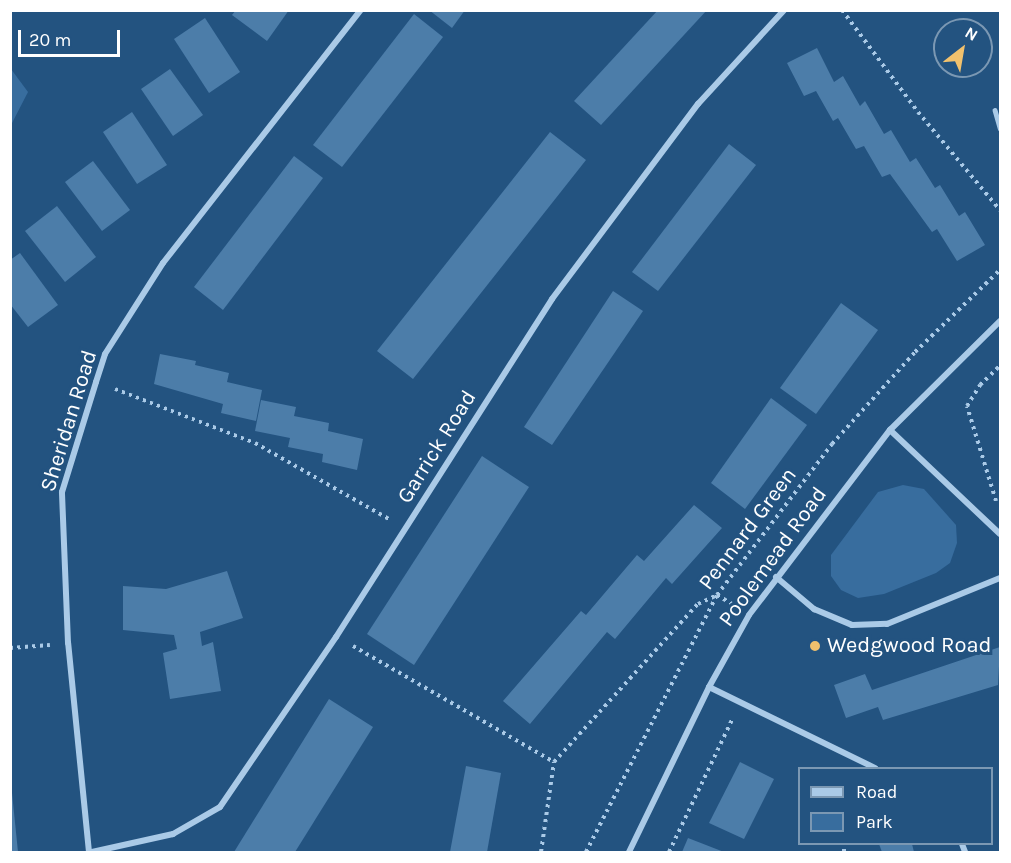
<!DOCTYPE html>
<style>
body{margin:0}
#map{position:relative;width:1011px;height:863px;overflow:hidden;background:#235380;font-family:Karla,sans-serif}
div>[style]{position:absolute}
.green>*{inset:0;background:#386d9e}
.building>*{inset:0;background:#4c7da9}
.path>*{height:4px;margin-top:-2px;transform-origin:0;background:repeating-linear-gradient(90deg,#aacae7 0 3px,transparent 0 7.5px)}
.lane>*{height:4.5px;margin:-2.25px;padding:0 2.25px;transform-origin:2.25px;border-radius:2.25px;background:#aacae7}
.street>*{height:6px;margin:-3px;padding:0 3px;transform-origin:3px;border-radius:3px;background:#aacae7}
.dots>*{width:16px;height:16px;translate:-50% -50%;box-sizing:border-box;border:3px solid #235380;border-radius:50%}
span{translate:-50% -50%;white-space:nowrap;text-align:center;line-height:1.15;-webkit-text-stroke:6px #235380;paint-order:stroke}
.street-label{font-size:22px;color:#fff}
.poi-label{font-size:22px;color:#fff}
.left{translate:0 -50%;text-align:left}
.frame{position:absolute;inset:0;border:12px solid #fff;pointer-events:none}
.legend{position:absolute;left:798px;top:767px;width:195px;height:78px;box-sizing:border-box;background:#235380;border:2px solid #7b98b3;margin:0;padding:8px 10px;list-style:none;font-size:18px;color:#fff}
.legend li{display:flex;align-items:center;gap:12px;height:30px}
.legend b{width:30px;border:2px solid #7b98b3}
.north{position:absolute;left:933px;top:18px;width:60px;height:60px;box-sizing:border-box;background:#235380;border:2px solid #7b98b3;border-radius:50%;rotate:31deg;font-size:16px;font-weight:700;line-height:24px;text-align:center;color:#fff}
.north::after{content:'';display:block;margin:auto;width:21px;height:27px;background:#f1c16d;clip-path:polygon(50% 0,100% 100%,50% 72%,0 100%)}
.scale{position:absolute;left:18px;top:30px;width:102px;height:27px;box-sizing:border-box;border:3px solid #fff;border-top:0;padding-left:8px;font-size:18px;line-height:21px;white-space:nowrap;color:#fff;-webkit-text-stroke:4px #235380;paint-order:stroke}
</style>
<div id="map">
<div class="green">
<i style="clip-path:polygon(11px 69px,28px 92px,11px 125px)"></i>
<i style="clip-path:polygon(903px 485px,924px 489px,956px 525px,957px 543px,950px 563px,936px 573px,884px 594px,858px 598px,841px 590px,831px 576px,831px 555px,878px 492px)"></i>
</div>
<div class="building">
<i style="clip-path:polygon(236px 10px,289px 10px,267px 41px,232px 15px)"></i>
<i style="clip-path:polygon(429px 10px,465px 10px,452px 28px)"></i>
<i style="clip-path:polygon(658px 10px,707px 10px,601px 125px,574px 101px)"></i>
<i style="clip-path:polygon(414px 14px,443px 37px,342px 167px,313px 145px)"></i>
<i style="clip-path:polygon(205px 18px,240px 72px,209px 93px,174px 39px)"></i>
<i style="clip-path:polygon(817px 48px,834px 82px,843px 76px,860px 106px,865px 101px,884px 134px,891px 130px,910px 162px,916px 158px,935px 188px,940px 185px,959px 216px,965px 212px,985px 245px,957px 261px,937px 229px,932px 232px,890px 174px,882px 177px,864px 146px,856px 149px,838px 118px,833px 121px,816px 91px,804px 96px,787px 63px)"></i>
<i style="clip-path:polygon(170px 69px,203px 115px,173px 136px,141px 89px)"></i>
<i style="clip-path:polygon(132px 112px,167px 165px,137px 184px,103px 132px)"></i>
<i style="clip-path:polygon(550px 132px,586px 160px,413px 379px,377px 351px)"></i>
<i style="clip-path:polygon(729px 144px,756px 165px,658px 291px,632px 272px)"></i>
<i style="clip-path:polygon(294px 156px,323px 178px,223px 310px,194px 287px)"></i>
<i style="clip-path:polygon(93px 161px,130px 210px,102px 231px,65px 182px)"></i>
<i style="clip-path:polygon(57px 206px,96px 257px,65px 282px,25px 231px)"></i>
<i style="clip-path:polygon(20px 253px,58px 305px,28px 327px,10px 304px,10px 260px)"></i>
<i style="clip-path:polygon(613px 291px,643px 311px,552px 445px,524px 427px)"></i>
<i style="clip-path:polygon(841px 303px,878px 330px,816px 414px,780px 388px)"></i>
<i style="clip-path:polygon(160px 354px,196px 361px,195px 365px,229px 373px,227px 382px,262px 390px,256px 421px,221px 413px,223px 404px,154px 384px)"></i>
<i style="clip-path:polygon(771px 398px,807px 425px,745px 509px,711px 483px)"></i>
<i style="clip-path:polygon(261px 400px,296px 407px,294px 416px,329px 423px,328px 431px,363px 439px,357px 470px,322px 462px,323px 454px,288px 447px,290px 438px,255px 431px)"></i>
<i style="clip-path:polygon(482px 456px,529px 487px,414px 665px,367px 634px)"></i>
<i style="clip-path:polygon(694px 505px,722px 528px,672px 584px,666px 578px,615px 639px,607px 632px,530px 724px,503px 701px,581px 611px,586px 615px,637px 555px,644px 561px)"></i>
<i style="clip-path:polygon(227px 571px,243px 618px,200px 632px,202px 646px,213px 642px,221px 691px,170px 699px,163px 653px,177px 649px,174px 635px,123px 630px,123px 586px,166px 589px)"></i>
<i style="clip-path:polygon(1000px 647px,998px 685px,883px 720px,878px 707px,846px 718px,834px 685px,865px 674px,872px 690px)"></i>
<i style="clip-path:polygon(329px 699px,373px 727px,295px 852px,234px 852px)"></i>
<i style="clip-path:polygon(740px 762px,774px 779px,744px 839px,709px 823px)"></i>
<i style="clip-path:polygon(466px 766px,501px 773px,487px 852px,450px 852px)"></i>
<i style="clip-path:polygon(10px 793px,12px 793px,18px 852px,10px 852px)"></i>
<i style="clip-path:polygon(688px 838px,724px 852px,682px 852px)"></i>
<i style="clip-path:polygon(879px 844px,912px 844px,914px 852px,882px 852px)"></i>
</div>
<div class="path">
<i style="left:842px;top:10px;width:127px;rotate:53.3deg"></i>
<i style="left:918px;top:112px;width:128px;rotate:50.1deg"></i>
<i style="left:115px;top:389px;width:150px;rotate:21.1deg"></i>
<i style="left:255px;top:443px;width:154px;rotate:29.6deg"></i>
<i style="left:996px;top:501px;width:99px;rotate:-107deg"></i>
<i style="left:967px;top:406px;width:25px;rotate:-58deg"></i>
<i style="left:980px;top:385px;width:28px;rotate:-44deg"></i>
<i style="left:353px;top:646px;width:232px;rotate:30deg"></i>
<i style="left:554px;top:762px;width:214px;rotate:-47.7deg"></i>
<i style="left:698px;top:604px;width:21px;rotate:-25deg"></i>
<i style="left:717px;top:595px;width:17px;rotate:31deg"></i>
<i style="left:10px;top:648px;width:40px;rotate:-4.3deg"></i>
<i style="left:541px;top:852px;width:91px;rotate:-81.8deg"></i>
<i style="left:586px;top:852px;width:288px;rotate:-63deg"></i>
<i style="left:717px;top:595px;width:190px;rotate:-52.7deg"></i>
<i style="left:832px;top:444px;width:124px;rotate:-47.9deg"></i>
<i style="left:915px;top:352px;width:118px;rotate:-44deg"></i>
<i style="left:669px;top:852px;width:146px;rotate:-64.5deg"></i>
<i style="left:844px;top:852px;width:8px;rotate:-90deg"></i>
</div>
<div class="lane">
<i style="left:995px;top:110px;width:19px;rotate:74deg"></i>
</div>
<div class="street">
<i style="left:890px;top:430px;width:151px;rotate:43.4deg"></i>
<i style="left:776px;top:577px;width:50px;rotate:40.1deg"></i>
<i style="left:814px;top:609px;width:41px;rotate:22.8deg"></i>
<i style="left:852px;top:625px;width:35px;rotate:-2deg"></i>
<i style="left:887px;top:624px;width:122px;rotate:-22.2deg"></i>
<i style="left:709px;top:687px;width:185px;rotate:26deg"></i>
<i style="left:962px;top:844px;width:9px;rotate:69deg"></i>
<i style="left:89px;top:852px;width:210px;rotate:-95.7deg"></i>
<i style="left:68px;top:643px;width:151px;rotate:-92.3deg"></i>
<i style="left:62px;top:492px;width:115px;rotate:-72.8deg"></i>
<i style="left:96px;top:382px;width:29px;rotate:-72deg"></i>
<i style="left:105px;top:354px;width:108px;rotate:-57.5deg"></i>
<i style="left:163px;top:263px;width:321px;rotate:-52deg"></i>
<i style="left:92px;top:852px;width:83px;rotate:-12.5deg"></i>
<i style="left:173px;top:834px;width:54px;rotate:-29.9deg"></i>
<i style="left:220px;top:807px;width:206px;rotate:-55.7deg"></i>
<i style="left:336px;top:637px;width:401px;rotate:-57.4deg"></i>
<i style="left:552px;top:299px;width:244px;rotate:-53.2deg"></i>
<i style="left:698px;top:104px;width:127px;rotate:-47.5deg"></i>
<i style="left:629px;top:852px;width:183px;rotate:-64.1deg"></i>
<i style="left:709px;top:687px;width:82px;rotate:-60.9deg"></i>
<i style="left:749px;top:615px;width:233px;rotate:-52.7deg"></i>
<i style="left:890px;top:430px;width:155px;rotate:-44.7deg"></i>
</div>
<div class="dots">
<i style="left:815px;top:646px;background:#f1c16d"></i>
</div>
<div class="street-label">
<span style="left:69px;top:421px;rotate:-73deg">Sheridan Road</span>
<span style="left:437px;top:447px;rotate:-58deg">Garrick Road</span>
<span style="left:748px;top:529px;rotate:-53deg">Pennard Green</span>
<span style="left:773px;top:557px;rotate:-54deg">Poolemead Road</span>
</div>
<div class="poi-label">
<span class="left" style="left:827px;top:646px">Wedgwood Road</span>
</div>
<div class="frame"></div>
<ul class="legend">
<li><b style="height:8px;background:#aacae7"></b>Road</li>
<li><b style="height:16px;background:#386d9e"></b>Park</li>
</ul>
<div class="north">N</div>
<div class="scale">20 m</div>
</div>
